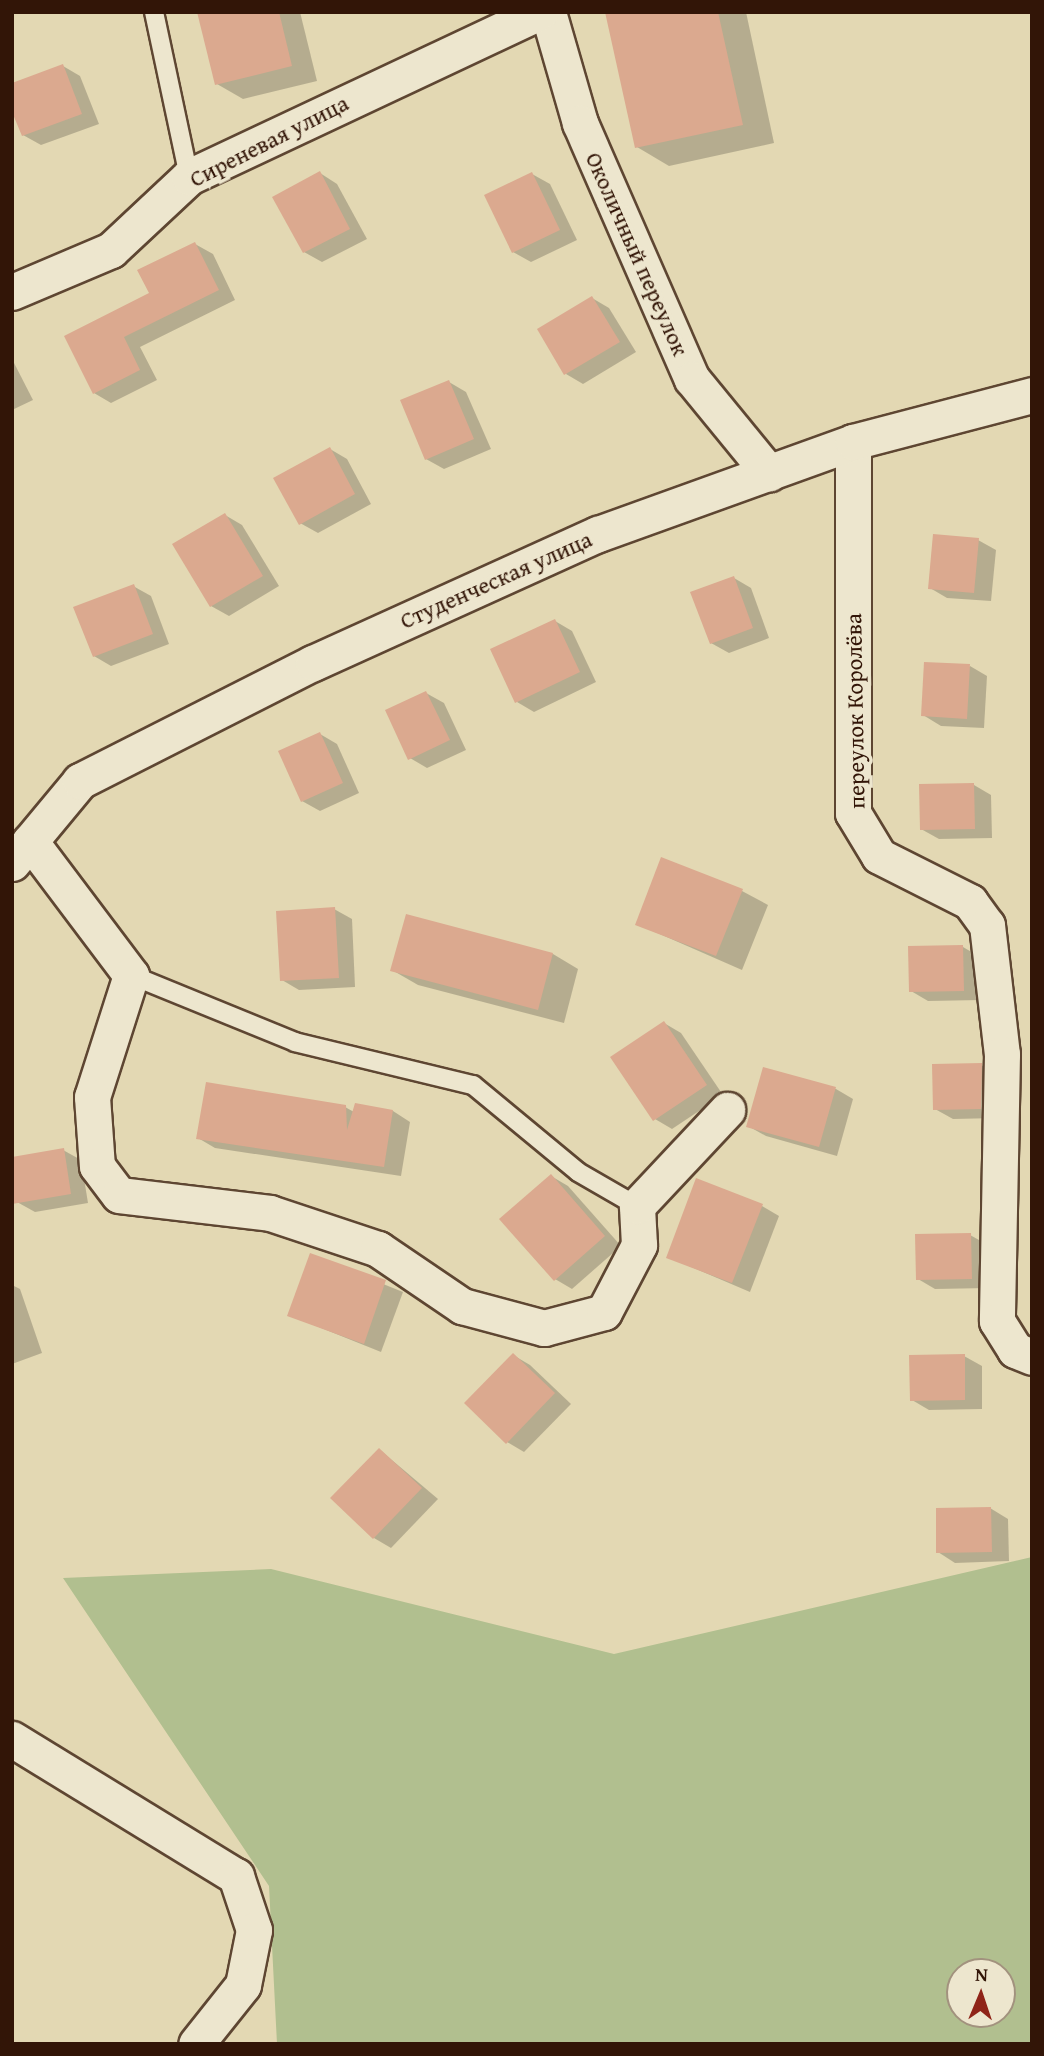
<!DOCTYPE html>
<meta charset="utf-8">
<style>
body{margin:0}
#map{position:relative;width:1044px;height:2056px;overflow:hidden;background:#e3d8b3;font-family:"Gentium Book Plus",serif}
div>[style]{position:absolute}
.green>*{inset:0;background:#b1bf8f}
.shadow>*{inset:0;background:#0003}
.building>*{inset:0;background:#dba98f}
.roads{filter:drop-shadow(2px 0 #5e4632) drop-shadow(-2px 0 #5e4632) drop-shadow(0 2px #5e4632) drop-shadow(0 -2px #5e4632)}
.lane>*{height:18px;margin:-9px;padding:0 9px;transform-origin:9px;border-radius:9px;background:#ede6ce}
.street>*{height:35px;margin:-17.5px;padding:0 17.5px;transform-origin:17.5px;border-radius:17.5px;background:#ede6ce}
span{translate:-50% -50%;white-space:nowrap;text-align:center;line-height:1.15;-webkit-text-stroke:7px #ede6ce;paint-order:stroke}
.street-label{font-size:23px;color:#321507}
.frame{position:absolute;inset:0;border:14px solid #321507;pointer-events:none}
.north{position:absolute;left:946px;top:1958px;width:70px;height:70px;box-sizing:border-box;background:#ede6ce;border:2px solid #a2927e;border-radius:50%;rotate:2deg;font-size:19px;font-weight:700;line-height:28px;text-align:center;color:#321507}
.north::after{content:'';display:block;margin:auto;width:24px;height:32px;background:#8f2418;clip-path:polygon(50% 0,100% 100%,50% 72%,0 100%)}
</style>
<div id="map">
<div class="green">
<i style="clip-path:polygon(evenodd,1032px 1557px,1032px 2044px,277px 2044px,269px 1886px,63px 1578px,271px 1569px,614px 1654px,1032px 1557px,960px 1972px,1002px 1972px,1002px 2014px,960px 2014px,960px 1972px)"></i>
</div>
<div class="shadow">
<i style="clip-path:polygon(199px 12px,300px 12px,317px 81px,243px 99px,217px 84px)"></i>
<i style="clip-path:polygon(607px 12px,746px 12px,774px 143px,669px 166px,637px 147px)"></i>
<i style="clip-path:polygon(63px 66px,80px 76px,99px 124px,41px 145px,23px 135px)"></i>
<i style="clip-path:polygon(320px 173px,337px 184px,367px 239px,322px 262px,304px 252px)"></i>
<i style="clip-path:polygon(532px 174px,550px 184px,577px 240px,531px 262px,513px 252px)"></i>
<i style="clip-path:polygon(195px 244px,213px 254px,235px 300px,140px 347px,157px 380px,111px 403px,94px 393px,66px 337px,151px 294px)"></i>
<i style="clip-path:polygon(592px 298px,609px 308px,636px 352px,583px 384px,566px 374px)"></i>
<i style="clip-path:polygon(12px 359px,33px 400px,12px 410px)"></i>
<i style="clip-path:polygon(449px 382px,466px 392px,491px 449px,444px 469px,426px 459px)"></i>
<i style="clip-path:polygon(330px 449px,347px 459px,371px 504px,318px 533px,300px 523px)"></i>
<i style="clip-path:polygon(225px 515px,242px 525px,279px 586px,229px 616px,211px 606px)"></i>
<i style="clip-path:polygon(978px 540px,996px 550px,991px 601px,947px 598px,930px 588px)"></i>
<i style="clip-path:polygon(734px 578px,751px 588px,769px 638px,729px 653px,711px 643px)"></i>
<i style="clip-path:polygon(133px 586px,151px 596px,169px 644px,111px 666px,94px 656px)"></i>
<i style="clip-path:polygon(555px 621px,572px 631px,596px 682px,534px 712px,517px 702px)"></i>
<i style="clip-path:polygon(970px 666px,987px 676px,984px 728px,941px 726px,923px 715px)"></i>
<i style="clip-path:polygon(426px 693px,444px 703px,466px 750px,427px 768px,410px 758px)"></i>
<i style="clip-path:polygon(320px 734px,337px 744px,359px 793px,320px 811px,302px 801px)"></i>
<i style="clip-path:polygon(974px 785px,991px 795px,992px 838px,939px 839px,921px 829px)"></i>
<i style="clip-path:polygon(742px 891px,768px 905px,742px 970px,637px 924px)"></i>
<i style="clip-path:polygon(334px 909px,352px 919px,355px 987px,299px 990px,282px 980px)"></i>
<i style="clip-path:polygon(963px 947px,980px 957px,981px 1000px,928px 1001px,911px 991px)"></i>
<i style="clip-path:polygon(553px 954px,578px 969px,564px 1023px,418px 985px,392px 970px)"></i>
<i style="clip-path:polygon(664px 1023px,681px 1033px,723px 1095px,672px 1129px,655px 1119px)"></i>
<i style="clip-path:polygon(981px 1065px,999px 1075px,998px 1118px,953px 1119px,935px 1109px)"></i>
<i style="clip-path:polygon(765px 1069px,836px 1089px,853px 1099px,837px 1156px,766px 1136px,748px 1126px)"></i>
<i style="clip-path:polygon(356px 1105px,393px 1111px,410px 1122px,401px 1176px,215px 1148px,198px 1138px,345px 1107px,354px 1112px)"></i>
<i style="clip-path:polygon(63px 1150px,81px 1160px,88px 1203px,35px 1212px,17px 1202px)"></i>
<i style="clip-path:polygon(551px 1176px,568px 1186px,621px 1246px,572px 1289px,555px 1279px)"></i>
<i style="clip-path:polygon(762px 1206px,779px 1216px,750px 1292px,668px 1257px)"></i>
<i style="clip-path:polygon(970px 1235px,988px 1245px,989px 1288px,935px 1289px,918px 1279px)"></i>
<i style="clip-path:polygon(311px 1255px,403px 1292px,381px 1352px,289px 1315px)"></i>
<i style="clip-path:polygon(12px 1285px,20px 1289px,42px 1353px,12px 1364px)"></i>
<i style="clip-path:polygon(513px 1355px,530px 1365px,571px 1404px,524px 1452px,507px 1442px)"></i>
<i style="clip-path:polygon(964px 1356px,982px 1366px,982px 1409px,929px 1410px,912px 1400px)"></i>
<i style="clip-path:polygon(380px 1450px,438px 1499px,391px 1548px,374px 1538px)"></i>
<i style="clip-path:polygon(990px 1508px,1008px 1519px,1009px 1561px,955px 1563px,938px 1552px)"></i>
</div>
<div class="building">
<i style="clip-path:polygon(197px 12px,279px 12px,292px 66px,215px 85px)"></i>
<i style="clip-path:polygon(605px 12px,718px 12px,743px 125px,635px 148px)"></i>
<i style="clip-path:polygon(63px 64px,82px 114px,22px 136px,12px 112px,12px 83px)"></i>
<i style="clip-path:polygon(320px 171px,350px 229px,303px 253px,272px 197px)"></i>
<i style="clip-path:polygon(532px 172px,560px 230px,512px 253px,484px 195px)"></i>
<i style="clip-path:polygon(195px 242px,219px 290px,124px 337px,140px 370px,93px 394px,64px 336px,149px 293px,137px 270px)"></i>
<i style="clip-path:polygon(592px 296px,620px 342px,564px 375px,537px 329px)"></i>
<i style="clip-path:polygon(449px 380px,474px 439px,425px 460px,400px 400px)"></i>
<i style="clip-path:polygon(330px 447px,355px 494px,299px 525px,273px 478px)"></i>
<i style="clip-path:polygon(225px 513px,263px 576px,210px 607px,172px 544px)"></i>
<i style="clip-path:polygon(933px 534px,979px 538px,974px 593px,928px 589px)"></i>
<i style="clip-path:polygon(734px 576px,753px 628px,710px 644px,690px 592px)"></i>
<i style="clip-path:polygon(134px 584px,153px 634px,93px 657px,73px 607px)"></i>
<i style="clip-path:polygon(555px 619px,580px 672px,515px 703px,490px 649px)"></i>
<i style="clip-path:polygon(924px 662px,970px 664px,967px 719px,921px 716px)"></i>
<i style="clip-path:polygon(426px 691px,450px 740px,408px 760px,385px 710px)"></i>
<i style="clip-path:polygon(320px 732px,343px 783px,301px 802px,278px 751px)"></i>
<i style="clip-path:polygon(974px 783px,975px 829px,920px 830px,919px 784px)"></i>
<i style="clip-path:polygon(661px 857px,743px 889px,716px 956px,635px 925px)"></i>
<i style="clip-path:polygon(335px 907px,339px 978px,280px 981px,276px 911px)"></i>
<i style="clip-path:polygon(406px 914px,553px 953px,538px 1010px,390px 971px)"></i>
<i style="clip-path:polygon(963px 945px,964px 991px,909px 992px,908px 946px)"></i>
<i style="clip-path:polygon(664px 1021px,707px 1085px,653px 1121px,610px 1057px)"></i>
<i style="clip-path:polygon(982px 1063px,981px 1109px,933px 1110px,932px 1064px)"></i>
<i style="clip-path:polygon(763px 1067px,836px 1087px,819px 1147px,746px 1127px)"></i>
<i style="clip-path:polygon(206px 1082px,346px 1105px,347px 1130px,355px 1103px,393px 1110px,384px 1167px,196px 1139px)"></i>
<i style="clip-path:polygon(64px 1148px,71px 1194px,12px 1204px,12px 1157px)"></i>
<i style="clip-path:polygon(551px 1174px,605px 1236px,554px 1281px,499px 1219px)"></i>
<i style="clip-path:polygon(696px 1178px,763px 1204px,732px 1283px,666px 1258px)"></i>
<i style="clip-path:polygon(971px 1233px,972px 1279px,916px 1280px,915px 1234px)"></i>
<i style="clip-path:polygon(310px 1253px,386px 1280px,364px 1344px,287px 1316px)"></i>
<i style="clip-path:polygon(513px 1353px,555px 1393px,506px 1444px,464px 1403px)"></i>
<i style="clip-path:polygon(965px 1354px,965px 1400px,910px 1401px,909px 1355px)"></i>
<i style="clip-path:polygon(379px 1448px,422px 1488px,373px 1539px,330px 1498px)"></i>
<i style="clip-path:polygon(991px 1507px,992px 1552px,936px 1553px,936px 1508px)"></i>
</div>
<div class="roads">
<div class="lane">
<i style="left:154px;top:12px;width:169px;rotate:78deg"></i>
<i style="left:131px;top:975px;width:177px;rotate:22.2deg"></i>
<i style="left:295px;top:1042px;width:183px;rotate:13.6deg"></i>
<i style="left:473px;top:1085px;width:136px;rotate:39.6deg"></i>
<i style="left:578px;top:1172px;width:68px;rotate:30deg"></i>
</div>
<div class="street">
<i style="left:548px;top:12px;width:116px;rotate:73.9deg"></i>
<i style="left:580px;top:123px;width:279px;rotate:66.4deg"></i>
<i style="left:692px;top:379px;width:122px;rotate:50.7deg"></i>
<i style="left:12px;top:292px;width:108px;rotate:-23deg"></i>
<i style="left:111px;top:250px;width:107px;rotate:-43.1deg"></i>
<i style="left:189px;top:177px;width:388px;rotate:-25.2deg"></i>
<i style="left:853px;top:442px;width:371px;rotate:90deg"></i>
<i style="left:853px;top:813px;width:50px;rotate:58.8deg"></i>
<i style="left:879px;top:856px;width:102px;rotate:26.8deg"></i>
<i style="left:970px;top:902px;width:29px;rotate:54deg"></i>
<i style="left:987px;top:925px;width:130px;rotate:83.4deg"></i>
<i style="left:1002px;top:1054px;width:267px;rotate:91.1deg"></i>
<i style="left:997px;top:1321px;width:34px;rotate:58deg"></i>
<i style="left:1015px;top:1350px;width:18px;rotate:22deg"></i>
<i style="left:30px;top:841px;width:168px;rotate:53deg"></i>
<i style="left:131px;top:975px;width:128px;rotate:107.7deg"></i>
<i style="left:92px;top:1097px;width:69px;rotate:85.9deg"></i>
<i style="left:97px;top:1166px;width:36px;rotate:53deg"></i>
<i style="left:119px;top:1195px;width:152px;rotate:6.8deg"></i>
<i style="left:270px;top:1213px;width:114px;rotate:18.4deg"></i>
<i style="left:378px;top:1249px;width:102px;rotate:34.2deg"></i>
<i style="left:462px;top:1306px;width:85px;rotate:15deg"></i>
<i style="left:544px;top:1328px;width:62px;rotate:-14.9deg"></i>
<i style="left:604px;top:1312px;width:76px;rotate:-62.4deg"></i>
<i style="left:639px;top:1245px;width:39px;rotate:-93deg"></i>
<i style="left:637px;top:1206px;width:132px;rotate:-46.8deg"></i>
<i style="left:12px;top:863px;width:107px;rotate:-50.3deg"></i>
<i style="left:80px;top:781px;width:261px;rotate:-26.9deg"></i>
<i style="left:313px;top:663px;width:313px;rotate:-24.4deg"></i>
<i style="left:598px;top:534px;width:271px;rotate:-19.8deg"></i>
<i style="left:853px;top:442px;width:185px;rotate:-14.7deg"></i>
<i style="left:12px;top:1739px;width:263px;rotate:31.5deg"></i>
<i style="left:236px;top:1876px;width:57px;rotate:71.6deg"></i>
<i style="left:254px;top:1930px;width:56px;rotate:101.3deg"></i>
<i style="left:243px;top:1985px;width:75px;rotate:128.5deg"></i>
</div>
</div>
<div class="street-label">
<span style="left:269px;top:141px;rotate:-27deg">Сиреневая улица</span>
<span style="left:637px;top:254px;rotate:66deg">Околичный переулок</span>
<span style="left:496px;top:580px;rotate:-24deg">Студенческая улица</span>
<span style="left:855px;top:711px;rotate:-91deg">переулок Королёва</span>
</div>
<div class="frame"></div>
<div class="north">N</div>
</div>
